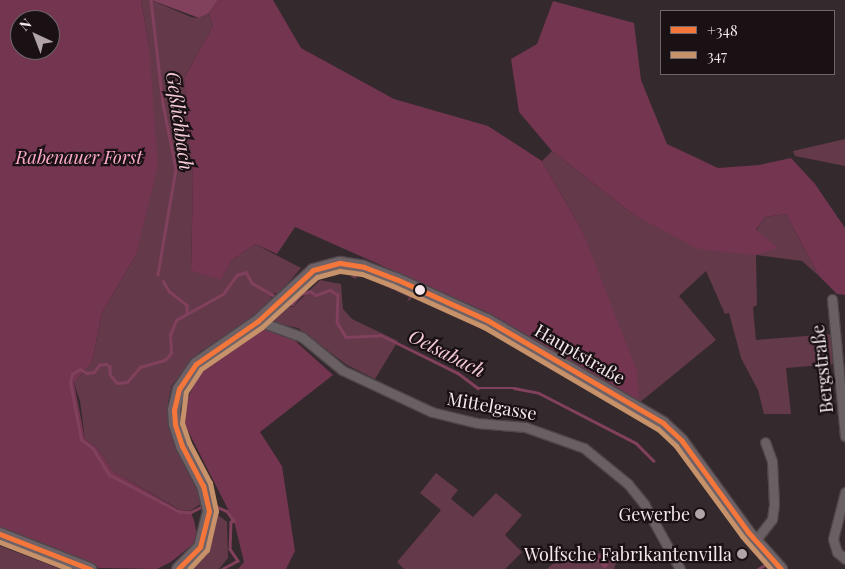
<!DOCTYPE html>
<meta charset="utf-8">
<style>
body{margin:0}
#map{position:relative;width:845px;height:569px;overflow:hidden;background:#34292d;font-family:"Playfair Display",serif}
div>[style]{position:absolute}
.green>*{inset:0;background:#64394a}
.forest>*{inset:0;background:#733550}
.water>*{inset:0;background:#81405c}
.stream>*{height:2.5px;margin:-1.25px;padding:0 1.25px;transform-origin:1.25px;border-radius:1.25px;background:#81405c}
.roads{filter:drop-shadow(1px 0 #4f4549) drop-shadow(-1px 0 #4f4549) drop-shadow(0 1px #4f4549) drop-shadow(0 -1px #4f4549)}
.street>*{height:9px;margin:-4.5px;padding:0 4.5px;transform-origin:4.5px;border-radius:4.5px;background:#696063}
.secondary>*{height:12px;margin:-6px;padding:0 6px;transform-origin:6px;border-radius:6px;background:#6e6267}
.bus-1>*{height:5px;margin:-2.5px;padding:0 2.5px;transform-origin:2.5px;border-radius:2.5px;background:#f5763a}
.bus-2>*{height:5px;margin:-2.5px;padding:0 2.5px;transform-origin:2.5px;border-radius:2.5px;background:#c7916a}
.dots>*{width:14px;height:14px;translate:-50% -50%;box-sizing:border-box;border:2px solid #191114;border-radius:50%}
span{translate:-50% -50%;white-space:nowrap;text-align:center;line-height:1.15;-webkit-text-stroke:4.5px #191114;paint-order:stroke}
.park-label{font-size:18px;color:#feaaca;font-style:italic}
.street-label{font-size:18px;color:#f5e7ec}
.poi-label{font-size:18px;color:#f5e7ec}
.right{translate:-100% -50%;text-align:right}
.water-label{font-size:19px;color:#f6cada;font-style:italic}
.legend{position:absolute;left:660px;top:10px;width:175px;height:65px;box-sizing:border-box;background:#191114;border:1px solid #71676a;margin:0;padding:6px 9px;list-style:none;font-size:15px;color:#f5e7ec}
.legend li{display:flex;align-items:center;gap:10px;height:25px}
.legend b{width:25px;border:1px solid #71676a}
.north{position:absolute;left:10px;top:10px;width:50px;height:50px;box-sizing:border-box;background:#191114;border:1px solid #71676a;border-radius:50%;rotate:317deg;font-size:14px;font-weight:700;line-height:20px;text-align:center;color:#f5e7ec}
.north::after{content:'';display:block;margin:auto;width:18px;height:22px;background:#b1a4a9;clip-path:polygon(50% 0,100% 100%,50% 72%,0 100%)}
</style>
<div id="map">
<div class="green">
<i style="clip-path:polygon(141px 0,151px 0,191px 17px,199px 18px,209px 13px,213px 26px,184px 78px,193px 178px,191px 271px,221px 279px,231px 261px,255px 244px,301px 268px,278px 295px,275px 293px,271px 297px,273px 300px,241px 328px,201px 351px,172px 385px,168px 402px,173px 433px,202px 503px,190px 511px,180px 510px,114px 472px,97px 448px,85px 439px,80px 401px,74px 383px,92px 362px,102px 313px,136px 255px,149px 46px)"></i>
<i style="clip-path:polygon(845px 139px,845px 166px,795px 156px,793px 151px)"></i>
<i style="clip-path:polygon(552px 151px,634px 215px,777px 248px,756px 231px,765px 217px,786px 214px,819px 276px,802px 261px,756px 255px,757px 305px,753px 307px,756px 340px,831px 334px,834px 364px,786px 368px,791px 414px,764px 414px,758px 390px,741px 358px,729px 313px,725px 314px,706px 271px,679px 296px,716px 340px,639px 403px,582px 230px,542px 161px)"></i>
<i style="clip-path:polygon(354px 271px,411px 292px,411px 299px,407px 302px,409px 297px,358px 274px,356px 279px,351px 277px)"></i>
<i style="clip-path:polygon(320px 280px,341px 284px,343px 309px,352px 319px,398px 341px,375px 379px,347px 365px,298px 328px,269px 322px,282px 307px,293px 307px)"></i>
<i style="clip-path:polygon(436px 473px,458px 490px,451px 499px,473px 517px,496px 493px,522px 515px,505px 535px,522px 552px,505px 569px,404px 569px,397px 562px,441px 510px,420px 493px)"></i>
<i style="clip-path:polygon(218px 515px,227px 522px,228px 558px,219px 569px,191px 569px,212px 540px)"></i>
<i style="clip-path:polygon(0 546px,3px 547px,60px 569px,0 569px)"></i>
<i style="clip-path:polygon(564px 553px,614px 553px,618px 557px,614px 569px,547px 569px)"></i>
</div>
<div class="forest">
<i style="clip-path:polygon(evenodd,0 0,141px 0,149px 46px,158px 166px,136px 255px,102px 313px,92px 362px,74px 383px,85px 439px,97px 448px,114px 472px,179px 510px,190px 511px,194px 520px,198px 540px,171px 562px,157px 569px,99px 568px,0 529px,0 0,20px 20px,50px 20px,50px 50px,20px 50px,20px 20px)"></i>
<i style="clip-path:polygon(218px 0,273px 0,301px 48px,394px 99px,488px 126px,542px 161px,582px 230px,637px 371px,639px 403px,484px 311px,295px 227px,277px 254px,255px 244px,231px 261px,221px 280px,191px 271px,193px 178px,184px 78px,213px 26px,209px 13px)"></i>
<i style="clip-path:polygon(553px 1px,634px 23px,641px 80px,667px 144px,718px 168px,759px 165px,791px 158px,815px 184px,845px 228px,845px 295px,837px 294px,819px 276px,786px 214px,765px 217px,756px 230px,778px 248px,755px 255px,698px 249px,634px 215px,552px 151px,519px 112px,511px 59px,537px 44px)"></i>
<i style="clip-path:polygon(266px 328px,292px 338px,333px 375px,260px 432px,282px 466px,295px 551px,286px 569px,238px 569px,244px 562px,234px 521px,185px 425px,186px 402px,197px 378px,214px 359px)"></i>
</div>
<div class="water">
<i style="clip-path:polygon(151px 0,218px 0,209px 13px,199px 18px)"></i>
<i style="clip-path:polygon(597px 555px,608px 555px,614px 557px,605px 569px,596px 560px)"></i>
</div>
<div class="stream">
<i style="left:151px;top:0;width:105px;rotate:83.4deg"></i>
<i style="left:163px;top:104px;width:66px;rotate:78.7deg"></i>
<i style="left:176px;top:169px;width:107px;rotate:99.7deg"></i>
<i style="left:163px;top:281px;width:12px;rotate:59deg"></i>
<i style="left:169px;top:291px;width:23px;rotate:38deg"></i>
<i style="left:187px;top:305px;width:7px;rotate:90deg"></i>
<i style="left:284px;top:305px;width:8px;rotate:-7deg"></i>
<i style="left:292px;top:304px;width:13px;rotate:-48deg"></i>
<i style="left:301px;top:294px;width:9px;rotate:-18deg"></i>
<i style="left:310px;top:291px;width:7px;rotate:34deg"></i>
<i style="left:316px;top:295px;width:15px;rotate:-20deg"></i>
<i style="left:330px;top:290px;width:9px;rotate:32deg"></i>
<i style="left:338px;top:295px;width:27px;rotate:92deg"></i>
<i style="left:337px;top:322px;width:17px;rotate:59deg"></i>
<i style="left:346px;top:337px;width:35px;rotate:-3deg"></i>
<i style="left:381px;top:335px;width:86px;rotate:26.3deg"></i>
<i style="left:458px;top:373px;width:25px;rotate:37deg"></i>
<i style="left:478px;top:388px;width:36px"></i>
<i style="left:514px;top:388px;width:25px;rotate:11deg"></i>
<i style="left:539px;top:393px;width:109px;rotate:27.3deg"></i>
<i style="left:636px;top:443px;width:25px;rotate:45deg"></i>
<i style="left:215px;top:506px;width:13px;rotate:23deg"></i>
<i style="left:227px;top:511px;width:12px;rotate:55deg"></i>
<i style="left:234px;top:521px;width:3px;rotate:162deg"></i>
<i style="left:231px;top:522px;width:27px;rotate:92deg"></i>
<i style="left:230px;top:549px;width:14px;rotate:56deg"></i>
<i style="left:238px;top:561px;width:17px;rotate:152deg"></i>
<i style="left:202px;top:507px;width:13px;rotate:153deg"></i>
<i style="left:190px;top:513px;width:11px;rotate:-175deg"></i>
<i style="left:179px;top:512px;width:79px;rotate:-152.1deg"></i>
<i style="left:109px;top:475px;width:32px;rotate:-122deg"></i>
<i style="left:92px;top:448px;width:14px;rotate:-144deg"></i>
<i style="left:81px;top:440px;width:59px;rotate:-100.7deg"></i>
<i style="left:70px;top:382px;width:8px;rotate:-76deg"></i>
<i style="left:72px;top:374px;width:9px;rotate:-32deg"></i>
<i style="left:80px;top:369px;width:8px;rotate:30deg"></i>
<i style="left:87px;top:373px;width:7px;rotate:-8deg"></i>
<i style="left:94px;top:372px;width:9px;rotate:-54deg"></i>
<i style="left:99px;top:365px;width:7px;rotate:-8deg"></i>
<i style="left:106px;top:364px;width:4px;rotate:27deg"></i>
<i style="left:110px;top:366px;width:8px;rotate:90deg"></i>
<i style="left:110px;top:374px;width:11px;rotate:52deg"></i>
<i style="left:117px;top:383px;width:10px;rotate:-6deg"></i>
<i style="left:127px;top:382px;width:20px;rotate:-49deg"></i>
<i style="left:140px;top:367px;width:26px;rotate:-16deg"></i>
<i style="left:165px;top:360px;width:9px;rotate:-49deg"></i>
<i style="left:171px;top:353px;width:18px;rotate:-93deg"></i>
<i style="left:170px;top:335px;width:16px;rotate:-68deg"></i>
<i style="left:176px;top:320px;width:54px;rotate:-29deg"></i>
<i style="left:223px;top:294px;width:24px;rotate:-54deg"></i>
<i style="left:237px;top:275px;width:9px;rotate:-18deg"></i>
<i style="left:246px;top:272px;width:13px;rotate:61deg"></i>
<i style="left:252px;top:283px;width:28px;rotate:30deg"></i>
<i style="left:758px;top:569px;width:6px;rotate:-31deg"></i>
</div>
<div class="roads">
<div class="street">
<i style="left:832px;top:299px;width:138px;rotate:84.6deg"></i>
<i style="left:258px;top:321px;width:47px;rotate:20deg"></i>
<i style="left:302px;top:337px;width:52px;rotate:39.5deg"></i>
<i style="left:342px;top:370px;width:99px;rotate:25deg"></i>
<i style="left:432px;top:412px;width:46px;rotate:13.7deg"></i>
<i style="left:477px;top:423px;width:48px;rotate:4.8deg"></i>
<i style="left:525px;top:427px;width:63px;rotate:19.6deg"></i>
<i style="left:584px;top:448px;width:57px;rotate:39.3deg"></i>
<i style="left:628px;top:484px;width:26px;rotate:51deg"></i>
<i style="left:644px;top:504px;width:74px;rotate:61deg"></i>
<i style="left:845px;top:492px;width:49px;rotate:104.3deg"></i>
<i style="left:833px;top:539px;width:14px;rotate:73deg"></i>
<i style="left:837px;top:552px;width:11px;rotate:41deg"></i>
<i style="left:755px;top:541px;width:28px;rotate:-52deg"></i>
<i style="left:772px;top:519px;width:15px;rotate:-82deg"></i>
<i style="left:774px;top:504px;width:43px;rotate:-92.7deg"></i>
<i style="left:772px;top:461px;width:20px;rotate:-110deg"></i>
</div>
<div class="secondary">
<i style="left:0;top:534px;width:97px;rotate:21.3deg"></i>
<i style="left:178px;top:569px;width:31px;rotate:-45deg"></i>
<i style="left:200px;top:547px;width:37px;rotate:-76deg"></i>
<i style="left:209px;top:511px;width:26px;rotate:-103deg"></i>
<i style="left:203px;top:486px;width:45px;rotate:-117.7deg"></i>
<i style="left:182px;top:446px;width:23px;rotate:-108deg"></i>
<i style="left:175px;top:424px;width:14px;rotate:-94deg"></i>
<i style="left:174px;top:410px;width:22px;rotate:-77deg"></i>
<i style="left:179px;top:389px;width:30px;rotate:-56deg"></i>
<i style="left:196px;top:364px;width:75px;rotate:-34.7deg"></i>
<i style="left:258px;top:321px;width:75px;rotate:-42.8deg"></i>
<i style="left:313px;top:270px;width:28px;rotate:-15deg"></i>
<i style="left:340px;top:263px;width:24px;rotate:9deg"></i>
<i style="left:364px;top:267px;width:34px;rotate:21deg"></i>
<i style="left:396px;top:279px;width:100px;rotate:24.3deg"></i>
<i style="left:487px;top:320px;width:204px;rotate:30.3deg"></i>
<i style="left:663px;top:423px;width:26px;rotate:43deg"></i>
<i style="left:682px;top:441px;width:112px;rotate:54deg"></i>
<i style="left:748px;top:532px;width:50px;rotate:48.3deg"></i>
</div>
</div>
<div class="bus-1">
<i style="left:0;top:534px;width:97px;rotate:21.3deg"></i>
<i style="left:178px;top:569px;width:31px;rotate:-45deg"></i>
<i style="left:200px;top:547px;width:37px;rotate:-76deg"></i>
<i style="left:209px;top:511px;width:26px;rotate:-103deg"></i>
<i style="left:203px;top:486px;width:45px;rotate:-117.7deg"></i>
<i style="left:182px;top:446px;width:23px;rotate:-108deg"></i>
<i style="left:175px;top:424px;width:14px;rotate:-94deg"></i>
<i style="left:174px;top:410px;width:22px;rotate:-77deg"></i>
<i style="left:179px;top:389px;width:30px;rotate:-56deg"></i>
<i style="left:196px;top:364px;width:75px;rotate:-34.7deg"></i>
<i style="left:258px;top:321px;width:75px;rotate:-42.8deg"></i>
<i style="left:313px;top:270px;width:28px;rotate:-15deg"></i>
<i style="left:340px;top:263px;width:24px;rotate:9deg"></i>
<i style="left:364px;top:267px;width:34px;rotate:21deg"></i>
<i style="left:396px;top:279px;width:100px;rotate:24.3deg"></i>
<i style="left:487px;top:320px;width:204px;rotate:30.3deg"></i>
<i style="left:663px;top:423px;width:26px;rotate:43deg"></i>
<i style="left:682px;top:441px;width:112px;rotate:54deg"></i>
<i style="left:748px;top:532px;width:50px;rotate:48.3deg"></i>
</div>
<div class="bus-2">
<i style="left:0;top:542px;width:74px;rotate:21.4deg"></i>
<i style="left:189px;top:569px;width:26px;rotate:-47deg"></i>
<i style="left:207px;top:550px;width:40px;rotate:-77deg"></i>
<i style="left:216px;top:511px;width:29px;rotate:-102deg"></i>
<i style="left:210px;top:483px;width:45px;rotate:-117.7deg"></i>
<i style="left:189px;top:443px;width:21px;rotate:-109deg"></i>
<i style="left:182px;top:423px;width:31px;rotate:-83deg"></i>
<i style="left:186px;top:392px;width:27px;rotate:-57deg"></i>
<i style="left:201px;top:369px;width:74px;rotate:-34.5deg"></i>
<i style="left:262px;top:327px;width:74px;rotate:-42.3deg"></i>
<i style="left:317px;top:277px;width:24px;rotate:-15deg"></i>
<i style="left:340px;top:271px;width:22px;rotate:8deg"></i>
<i style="left:362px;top:274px;width:33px;rotate:21deg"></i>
<i style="left:393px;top:286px;width:100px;rotate:24.3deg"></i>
<i style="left:484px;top:327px;width:202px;rotate:30.4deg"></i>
<i style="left:658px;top:429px;width:25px;rotate:43deg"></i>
<i style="left:676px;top:446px;width:112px;rotate:53.7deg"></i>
<i style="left:742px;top:536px;width:44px;rotate:48.7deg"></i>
</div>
<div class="dots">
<i style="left:420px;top:290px;background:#f5e7ec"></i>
<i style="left:700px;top:514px;background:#b1a4a9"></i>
<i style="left:742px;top:554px;background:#b1a4a9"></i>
</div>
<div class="park-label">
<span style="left:79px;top:157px">Rabenauer Forst</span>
</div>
<div class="street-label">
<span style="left:580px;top:354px;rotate:30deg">Hauptstraße</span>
<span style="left:822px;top:369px;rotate:-96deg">Bergstraße</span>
<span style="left:492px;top:406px;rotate:10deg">Mittelgasse</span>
</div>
<div class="poi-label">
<span class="right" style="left:690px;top:514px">Gewerbe</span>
<span class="right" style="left:732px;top:554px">Wolfsche Fabrikantenvilla</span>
</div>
<div class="water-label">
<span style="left:180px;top:121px;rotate:82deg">Geßlichbach</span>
<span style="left:447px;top:353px;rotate:27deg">Oelsabach</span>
</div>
<ul class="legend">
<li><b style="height:6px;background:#f5763a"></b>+348</li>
<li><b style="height:6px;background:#c7916a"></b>347</li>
</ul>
<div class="north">N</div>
</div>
